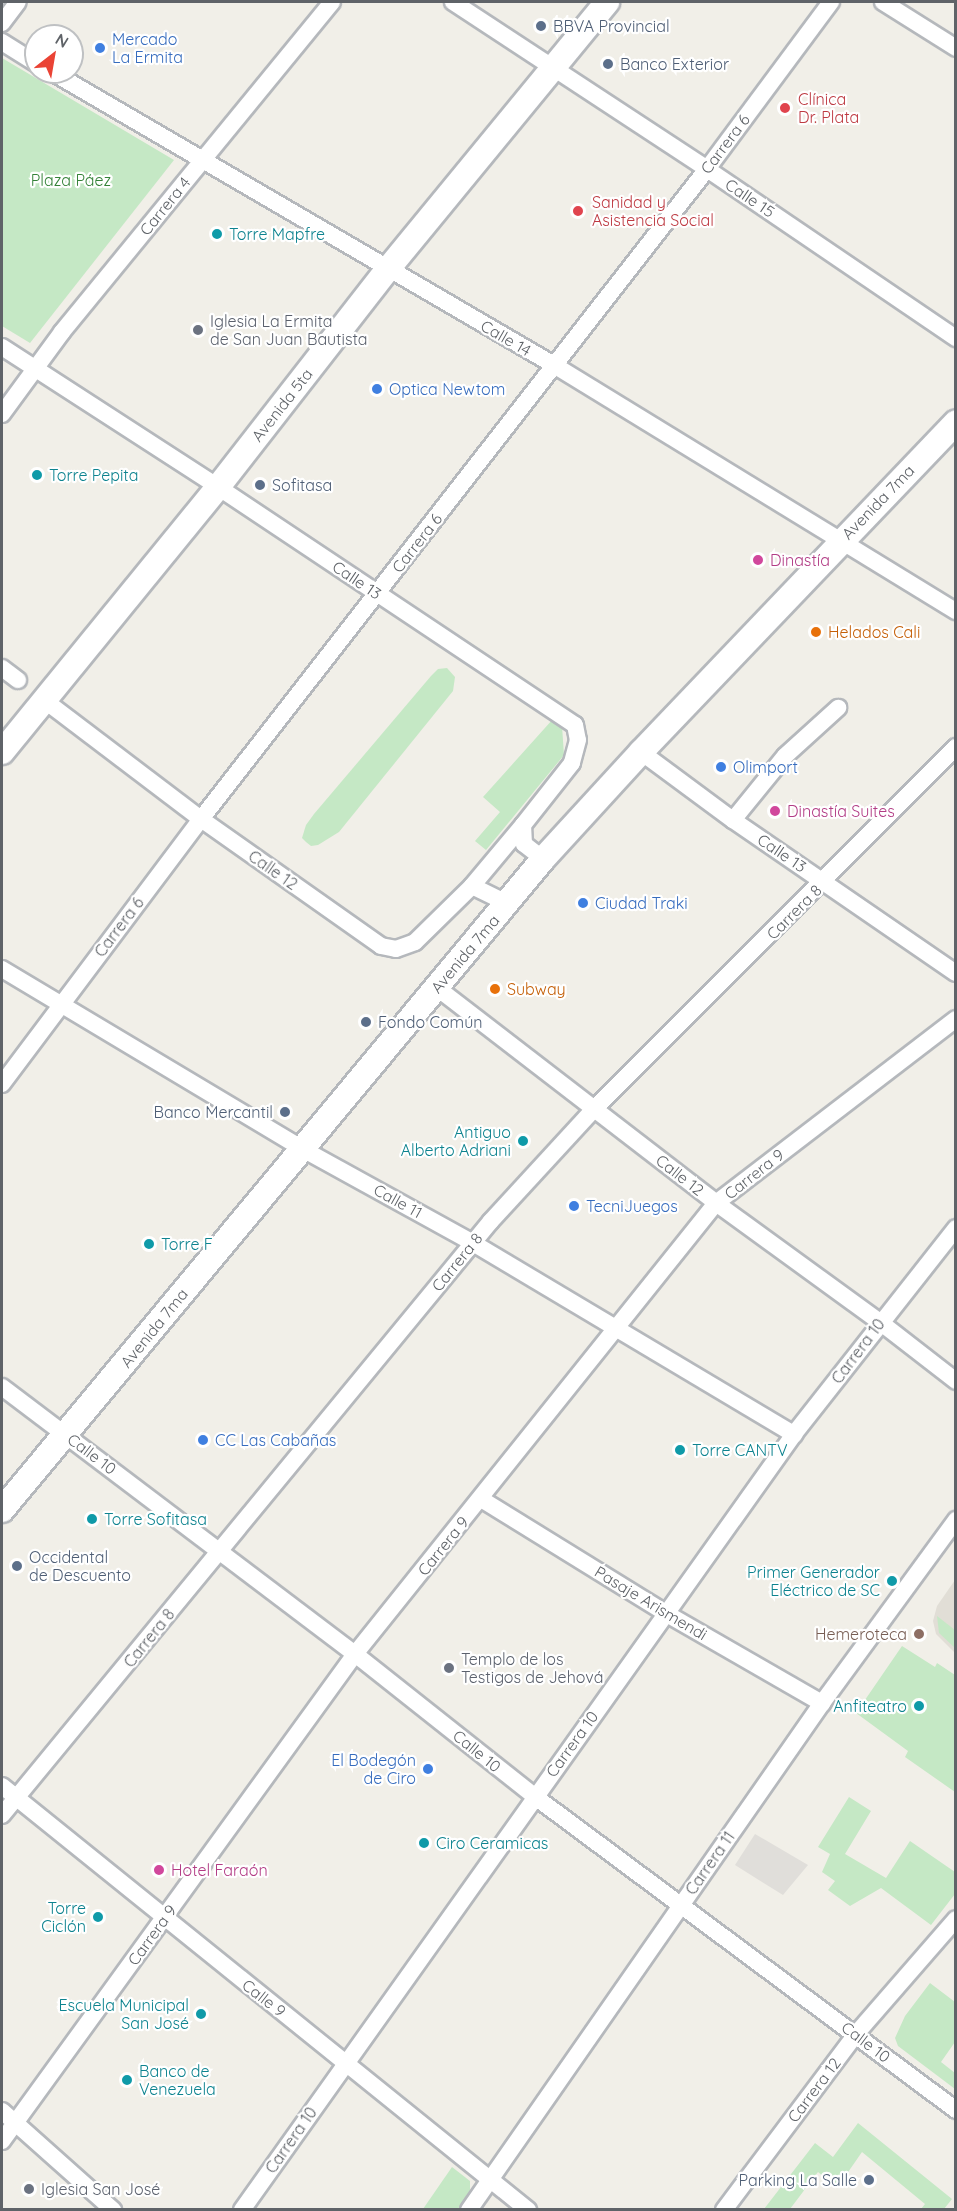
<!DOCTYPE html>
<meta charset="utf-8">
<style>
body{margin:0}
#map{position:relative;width:957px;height:2211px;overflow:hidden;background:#f1efe8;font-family:Quicksand,sans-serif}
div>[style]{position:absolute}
.industrial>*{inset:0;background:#e0deda}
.education>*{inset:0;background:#e1ded6}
.green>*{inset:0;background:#c5e8c5}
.roads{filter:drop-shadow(2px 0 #b5b8bc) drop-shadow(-2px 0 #b5b8bc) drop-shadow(0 2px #b5b8bc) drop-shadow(0 -2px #b5b8bc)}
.street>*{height:16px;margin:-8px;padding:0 8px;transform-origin:8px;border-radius:8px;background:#fff}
.secondary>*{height:24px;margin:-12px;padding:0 12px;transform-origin:12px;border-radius:12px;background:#fff}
.dots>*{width:16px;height:16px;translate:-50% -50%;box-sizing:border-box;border:3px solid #fff;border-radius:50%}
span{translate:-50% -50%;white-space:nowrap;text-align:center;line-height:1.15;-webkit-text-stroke:4.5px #fff;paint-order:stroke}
.service-label{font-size:16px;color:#4e5e75}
.left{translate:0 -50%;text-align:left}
.right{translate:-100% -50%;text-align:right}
.shop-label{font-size:16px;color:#366cbe}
.health-label{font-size:16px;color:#be3a42}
.street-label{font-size:16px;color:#5f6368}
.park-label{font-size:16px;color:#348238}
.culture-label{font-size:16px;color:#0d838f}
.worship-label{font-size:16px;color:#5b616d}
.hotel-label{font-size:16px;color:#b23c85}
.food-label{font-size:16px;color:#c56008}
.education-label{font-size:16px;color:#785e54}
.frame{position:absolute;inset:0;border:3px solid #5f6368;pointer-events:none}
.north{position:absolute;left:24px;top:24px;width:60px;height:60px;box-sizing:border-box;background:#fff;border:2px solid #bfc1c3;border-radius:50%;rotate:31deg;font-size:16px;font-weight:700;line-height:24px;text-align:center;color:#5f6368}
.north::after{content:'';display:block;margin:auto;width:21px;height:27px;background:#ea4335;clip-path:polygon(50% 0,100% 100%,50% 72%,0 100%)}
</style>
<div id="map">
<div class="industrial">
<i style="clip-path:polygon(755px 1834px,808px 1865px,783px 1895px,735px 1865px)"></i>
</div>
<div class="education">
<i style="clip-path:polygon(955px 1580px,955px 1653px,936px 1634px,933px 1621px,937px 1606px)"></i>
</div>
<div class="green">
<i style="clip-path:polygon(2px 58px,174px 160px,30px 343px,2px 326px)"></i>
<i style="clip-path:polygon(447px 668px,455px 677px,453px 691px,339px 832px,318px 845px,311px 846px,306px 842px,302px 838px,306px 825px,314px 814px,431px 676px,438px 669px)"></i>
<i style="clip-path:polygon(553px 719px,562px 726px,564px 755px,486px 850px,475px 841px,500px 812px,483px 797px)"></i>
<i style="clip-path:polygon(937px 1616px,955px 1630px,955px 1648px,939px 1633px)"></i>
<i style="clip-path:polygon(902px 1646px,935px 1667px,937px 1663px,955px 1675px,955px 1792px,905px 1757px,908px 1751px,856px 1713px)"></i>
<i style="clip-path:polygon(849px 1797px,871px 1811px,845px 1854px,886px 1878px,910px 1841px,955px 1872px,955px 1894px,931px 1925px,881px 1888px,850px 1906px,828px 1890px,835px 1881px,822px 1872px,830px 1854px,818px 1847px)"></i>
<i style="clip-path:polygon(930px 1983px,955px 2002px,955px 2042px,941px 2062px,955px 2073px,955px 2089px,898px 2046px,895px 2038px,905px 2016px)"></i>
<i style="clip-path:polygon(858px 2123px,952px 2199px,944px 2209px,921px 2209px,925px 2204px,862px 2152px,837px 2188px,818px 2172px,790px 2209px,764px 2209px,815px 2143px,833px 2157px)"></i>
<i style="clip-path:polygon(452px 2167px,470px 2181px,470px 2193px,458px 2209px,423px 2209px)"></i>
</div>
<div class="roads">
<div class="street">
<i style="left:453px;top:2px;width:304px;rotate:33.3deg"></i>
<i style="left:707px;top:169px;width:301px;rotate:34.2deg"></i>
<i style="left:883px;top:2px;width:86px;rotate:32.2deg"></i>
<i style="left:2px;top:23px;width:26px;rotate:-53deg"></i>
<i style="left:2px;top:42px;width:40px;rotate:32deg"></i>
<i style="left:52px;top:72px;width:581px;rotate:30.27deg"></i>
<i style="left:554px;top:365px;width:471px;rotate:31.5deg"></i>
<i style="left:2px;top:347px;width:257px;rotate:32.9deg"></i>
<i style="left:218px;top:487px;width:429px;rotate:33.7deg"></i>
<i style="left:575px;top:725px;width:15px;rotate:79deg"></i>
<i style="left:578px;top:740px;width:24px;rotate:105deg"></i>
<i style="left:572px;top:763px;width:79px;rotate:128.3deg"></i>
<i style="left:523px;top:825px;width:19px;rotate:87deg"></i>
<i style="left:524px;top:844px;width:24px;rotate:38deg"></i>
<i style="left:2px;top:414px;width:102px;rotate:-53.8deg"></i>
<i style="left:62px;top:332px;width:426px;rotate:-50.7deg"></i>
<i style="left:2px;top:668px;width:20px;rotate:37deg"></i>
<i style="left:44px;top:700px;width:197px;rotate:37.2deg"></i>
<i style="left:201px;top:819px;width:220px;rotate:35.2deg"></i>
<i style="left:381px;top:946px;width:15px;rotate:11deg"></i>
<i style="left:396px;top:949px;width:20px;rotate:-20deg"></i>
<i style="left:415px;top:942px;width:80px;rotate:-44.5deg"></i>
<i style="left:472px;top:886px;width:39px;rotate:26deg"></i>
<i style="left:641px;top:752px;width:114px;rotate:36.5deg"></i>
<i style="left:733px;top:820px;width:270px;rotate:34.5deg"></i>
<i style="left:733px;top:820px;width:82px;rotate:-50.9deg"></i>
<i style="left:785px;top:756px;width:72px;rotate:-42.2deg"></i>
<i style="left:472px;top:886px;width:80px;rotate:-50.1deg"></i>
<i style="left:2px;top:969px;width:348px;rotate:30.9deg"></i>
<i style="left:301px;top:1148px;width:196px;rotate:28.9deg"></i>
<i style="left:473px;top:1243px;width:374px;rotate:30.8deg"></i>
<i style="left:436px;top:987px;width:354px;rotate:37.6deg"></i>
<i style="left:716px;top:1203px;width:203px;rotate:36deg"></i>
<i style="left:880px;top:1322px;width:96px;rotate:37.8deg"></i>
<i style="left:2px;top:1084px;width:331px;rotate:-53.1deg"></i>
<i style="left:201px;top:819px;width:824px;rotate:-52.1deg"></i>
<i style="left:707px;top:169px;width:208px;rotate:-53.4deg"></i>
<i style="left:2px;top:1387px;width:443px;rotate:37.1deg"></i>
<i style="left:355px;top:1654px;width:228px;rotate:38.4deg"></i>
<i style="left:534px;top:1796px;width:526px;rotate:36.65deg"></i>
<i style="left:481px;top:1499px;width:219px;rotate:31.7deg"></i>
<i style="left:667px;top:1614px;width:179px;rotate:29.9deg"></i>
<i style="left:2px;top:1786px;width:676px;rotate:38.87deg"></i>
<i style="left:2px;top:1815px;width:769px;rotate:-50.54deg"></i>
<i style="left:491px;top:1221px;width:152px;rotate:-47.4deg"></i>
<i style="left:594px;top:1109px;width:512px;rotate:-45deg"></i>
<i style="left:2px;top:2111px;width:149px;rotate:41.7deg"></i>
<i style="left:2px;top:2141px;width:601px;rotate:-54.06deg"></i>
<i style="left:355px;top:1654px;width:578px;rotate:-51.32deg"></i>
<i style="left:716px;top:1203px;width:302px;rotate:-37.5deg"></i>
<i style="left:242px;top:2210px;width:952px;rotate:-54.57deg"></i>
<i style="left:794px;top:1434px;width:262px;rotate:-51.8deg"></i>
<i style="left:469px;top:2210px;width:618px;rotate:-55.15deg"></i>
<i style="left:822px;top:1703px;width:227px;rotate:-53.8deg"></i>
<i style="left:724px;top:2210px;width:220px;rotate:-53.1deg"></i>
<i style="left:856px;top:2034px;width:152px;rotate:-49deg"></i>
</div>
<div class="secondary">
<i style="left:2px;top:752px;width:342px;rotate:-50.8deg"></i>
<i style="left:218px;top:487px;width:275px;rotate:-52.1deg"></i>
<i style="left:387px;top:270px;width:347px;rotate:-50.6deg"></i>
<i style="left:2px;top:1510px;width:846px;rotate:-50.27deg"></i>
<i style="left:543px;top:859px;width:145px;rotate:-47.5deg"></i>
<i style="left:641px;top:752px;width:456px;rotate:-46.3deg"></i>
</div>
</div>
<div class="dots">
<i style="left:541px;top:26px;background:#5c6f8a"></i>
<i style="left:100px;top:48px;background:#3f7fe0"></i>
<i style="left:608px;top:64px;background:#5c6f8a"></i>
<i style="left:785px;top:108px;background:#e0444e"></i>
<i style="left:578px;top:211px;background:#e0444e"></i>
<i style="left:217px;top:234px;background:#0f9aa8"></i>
<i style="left:198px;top:330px;background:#6b7280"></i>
<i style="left:377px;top:389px;background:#3f7fe0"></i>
<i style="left:37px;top:475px;background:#0f9aa8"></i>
<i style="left:260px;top:485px;background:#5c6f8a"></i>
<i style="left:758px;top:560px;background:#d1479c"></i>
<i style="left:816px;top:632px;background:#e8710a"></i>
<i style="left:721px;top:767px;background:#3f7fe0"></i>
<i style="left:775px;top:811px;background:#d1479c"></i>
<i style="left:583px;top:903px;background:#3f7fe0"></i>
<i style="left:495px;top:989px;background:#e8710a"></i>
<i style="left:366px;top:1022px;background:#5c6f8a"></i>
<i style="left:285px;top:1112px;background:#5c6f8a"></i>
<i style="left:523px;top:1141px;background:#0f9aa8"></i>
<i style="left:574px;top:1206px;background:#3f7fe0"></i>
<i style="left:149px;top:1244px;background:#0f9aa8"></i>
<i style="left:203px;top:1440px;background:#3f7fe0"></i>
<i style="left:680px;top:1450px;background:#0f9aa8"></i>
<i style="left:92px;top:1519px;background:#0f9aa8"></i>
<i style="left:17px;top:1566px;background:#5c6f8a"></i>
<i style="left:892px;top:1581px;background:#0f9aa8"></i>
<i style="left:919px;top:1634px;background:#8d6e63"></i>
<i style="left:449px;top:1668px;background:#6b7280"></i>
<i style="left:919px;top:1706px;background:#0f9aa8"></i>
<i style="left:428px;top:1769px;background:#3f7fe0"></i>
<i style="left:424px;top:1843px;background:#0f9aa8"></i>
<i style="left:159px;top:1870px;background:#d1479c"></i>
<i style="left:98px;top:1917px;background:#0f9aa8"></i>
<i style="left:201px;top:2014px;background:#0f9aa8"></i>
<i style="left:127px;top:2080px;background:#0f9aa8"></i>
<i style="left:869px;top:2180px;background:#5c6f8a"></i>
<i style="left:29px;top:2189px;background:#6b7280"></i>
</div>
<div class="service-label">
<span class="left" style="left:553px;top:26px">BBVA Provincial</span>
<span class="left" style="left:620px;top:64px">Banco Exterior</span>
<span class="left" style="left:272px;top:485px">Sofitasa</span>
<span class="left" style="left:378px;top:1022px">Fondo Común</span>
<span class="right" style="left:273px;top:1112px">Banco Mercantil</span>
<span class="left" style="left:29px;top:1566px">Occidental<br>de Descuento</span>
<span class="right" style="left:857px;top:2180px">Parking La Salle</span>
</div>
<div class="shop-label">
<span class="left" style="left:112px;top:48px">Mercado<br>La Ermita</span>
<span class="left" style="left:389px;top:389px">Optica Newtom</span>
<span class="left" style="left:733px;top:767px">Olimport</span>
<span class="left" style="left:595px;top:903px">Ciudad Traki</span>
<span class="left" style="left:586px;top:1206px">TecniJuegos</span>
<span class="left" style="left:215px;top:1440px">CC Las Cabañas</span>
<span class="right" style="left:416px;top:1769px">El Bodegón<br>de Ciro</span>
</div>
<div class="health-label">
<span class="left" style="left:798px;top:108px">Clínica<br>Dr. Plata</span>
<span class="left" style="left:592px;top:211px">Sanidad y<br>Asistencia Social</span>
</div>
<div class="street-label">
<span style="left:725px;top:144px;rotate:-53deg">Carrera 6</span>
<span style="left:750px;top:198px;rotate:34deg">Calle 15</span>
<span style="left:165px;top:206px;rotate:-51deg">Carrera 4</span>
<span style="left:506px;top:338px;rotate:30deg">Calle 14</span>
<span style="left:282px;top:405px;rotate:-52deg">Avenida 5ta</span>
<span style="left:878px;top:502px;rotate:-46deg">Avenida 7ma</span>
<span style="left:417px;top:543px;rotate:-52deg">Carrera 6</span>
<span style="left:357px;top:580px;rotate:34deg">Calle 13</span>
<span style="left:782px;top:853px;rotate:34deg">Calle 13</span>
<span style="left:273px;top:870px;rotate:35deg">Calle 12</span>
<span style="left:794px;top:912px;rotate:-45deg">Carrera 8</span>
<span style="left:119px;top:927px;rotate:-53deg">Carrera 6</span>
<span style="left:465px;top:954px;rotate:-50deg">Avenida 7ma</span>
<span style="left:754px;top:1174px;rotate:-38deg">Carrera 9</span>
<span style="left:680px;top:1175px;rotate:38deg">Calle 12</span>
<span style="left:398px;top:1201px;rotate:29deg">Calle 11</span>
<span style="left:457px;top:1262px;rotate:-51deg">Carrera 8</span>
<span style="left:154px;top:1328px;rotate:-51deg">Avenida 7ma</span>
<span style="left:858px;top:1351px;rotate:-53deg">Carrera 10</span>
<span style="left:92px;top:1454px;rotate:37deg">Calle 10</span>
<span style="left:443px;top:1546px;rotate:-51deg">Carrera 9</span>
<span style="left:651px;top:1603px;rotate:31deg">Pasaje Arismendi</span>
<span style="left:149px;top:1638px;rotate:-51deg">Carrera 8</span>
<span style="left:572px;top:1744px;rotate:-54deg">Carrera 10</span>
<span style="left:477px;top:1751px;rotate:39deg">Calle 10</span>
<span style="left:710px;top:1863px;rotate:-55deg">Carrera 11</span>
<span style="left:152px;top:1935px;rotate:-54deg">Carrera 9</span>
<span style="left:264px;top:1998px;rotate:38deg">Calle 9</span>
<span style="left:866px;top:2042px;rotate:37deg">Calle 10</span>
<span style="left:814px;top:2090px;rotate:-53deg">Carrera 12</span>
<span style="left:291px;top:2140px;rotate:-55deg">Carrera 10</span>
</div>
<div class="park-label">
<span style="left:71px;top:180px">Plaza Páez</span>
</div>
<div class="culture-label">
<span class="left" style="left:229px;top:234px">Torre Mapfre</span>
<span class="left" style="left:49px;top:475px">Torre Pepita</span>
<span class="right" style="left:511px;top:1141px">Antiguo<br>Alberto Adriani</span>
<span class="left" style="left:161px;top:1244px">Torre F</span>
<span class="left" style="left:692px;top:1450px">Torre CANTV</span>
<span class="left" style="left:104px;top:1519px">Torre Sofitasa</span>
<span class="right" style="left:880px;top:1581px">Primer Generador<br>Eléctrico de SC</span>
<span class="right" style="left:907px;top:1706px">Anfiteatro</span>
<span class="left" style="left:436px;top:1843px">Ciro Ceramicas</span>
<span class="right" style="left:86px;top:1917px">Torre<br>Ciclón</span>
<span class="right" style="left:189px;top:2014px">Escuela Municipal<br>San José</span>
<span class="left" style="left:139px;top:2080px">Banco de<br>Venezuela</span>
</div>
<div class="worship-label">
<span class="left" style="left:210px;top:330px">Iglesia La Ermita<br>de San Juan Bautista</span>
<span class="left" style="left:461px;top:1668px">Templo de los<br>Testigos de Jehová</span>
<span class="left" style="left:41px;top:2189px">Iglesia San José</span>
</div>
<div class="hotel-label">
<span class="left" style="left:770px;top:560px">Dinastía</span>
<span class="left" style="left:787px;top:811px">Dinastía Suites</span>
<span class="left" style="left:171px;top:1870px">Hotel Faraón</span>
</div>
<div class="food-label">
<span class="left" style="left:828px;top:632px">Helados Cali</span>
<span class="left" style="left:507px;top:989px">Subway</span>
</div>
<div class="education-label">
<span class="right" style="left:907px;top:1634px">Hemeroteca</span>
</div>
<div class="frame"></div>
<div class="north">N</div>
</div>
